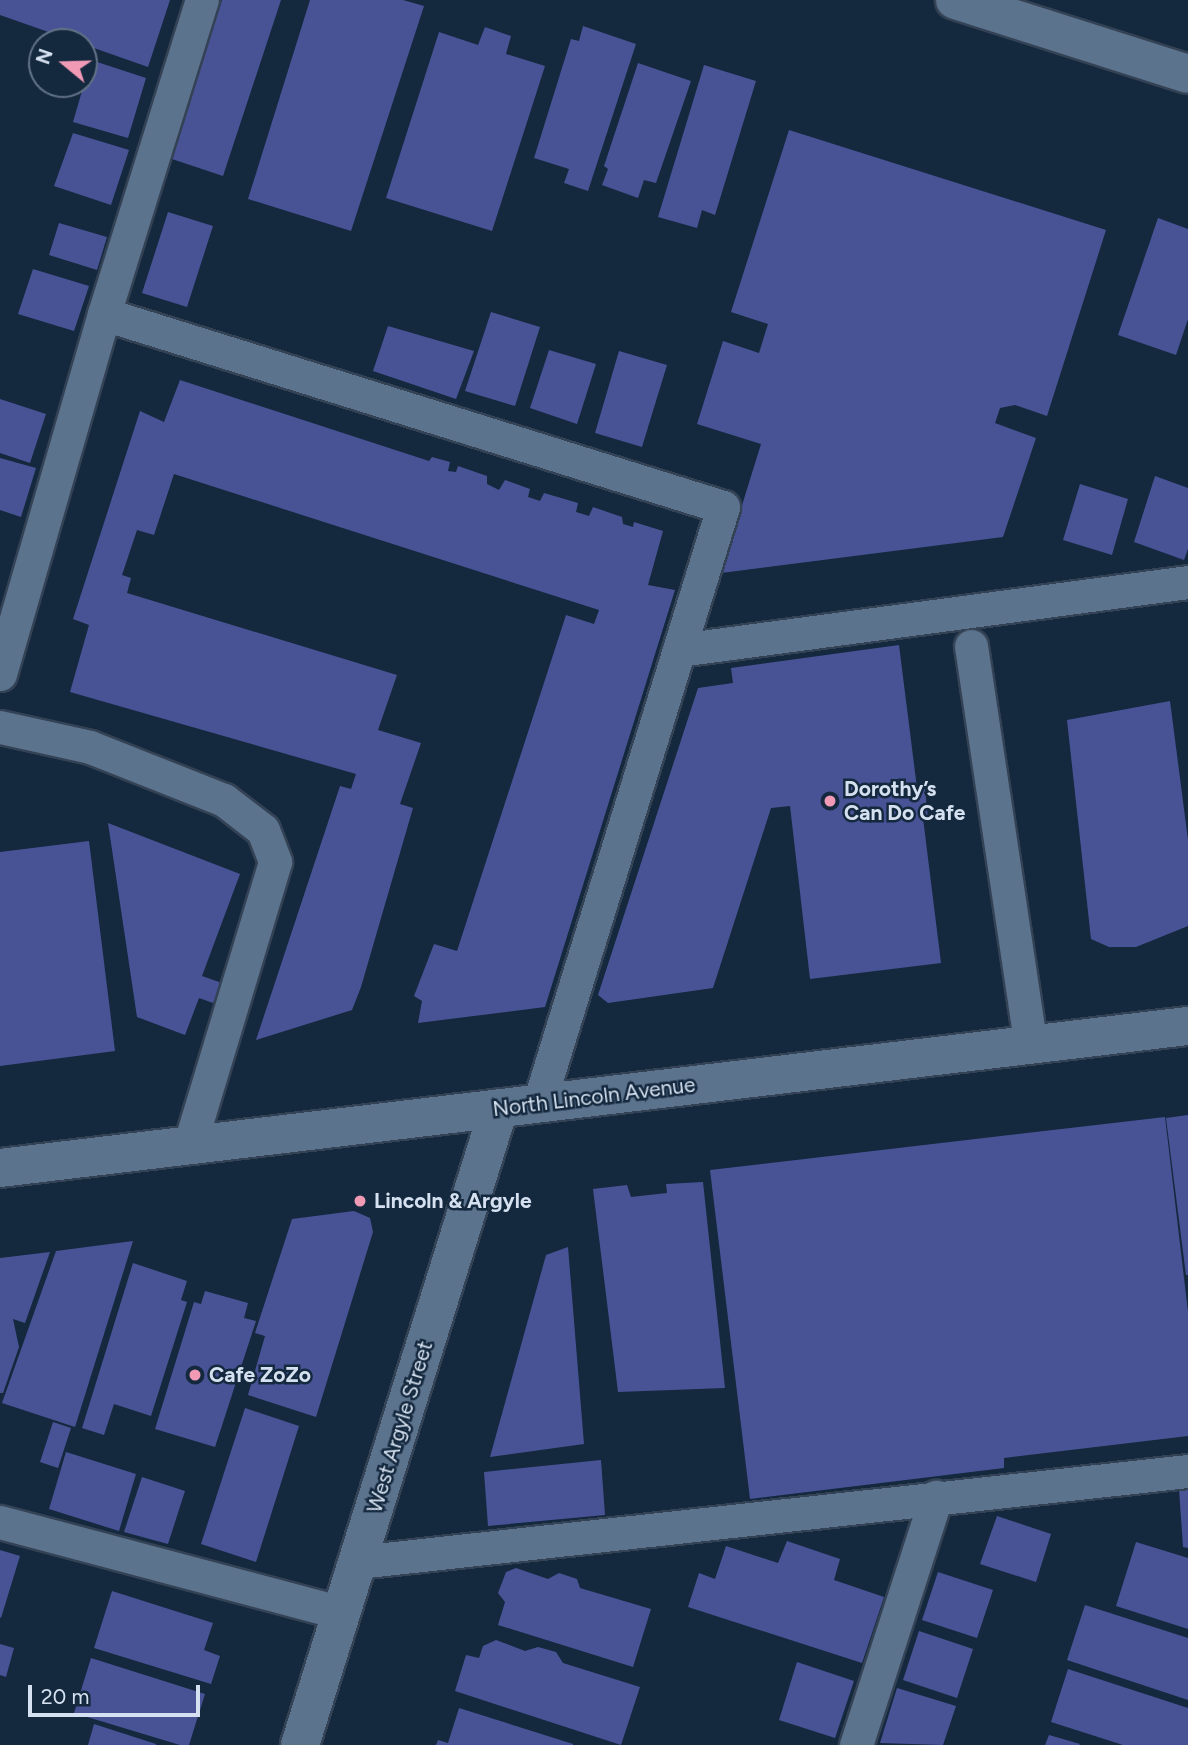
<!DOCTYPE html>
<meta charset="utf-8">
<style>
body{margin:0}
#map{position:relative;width:1188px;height:1745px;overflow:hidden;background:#14283e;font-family:Figtree,sans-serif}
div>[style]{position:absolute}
.building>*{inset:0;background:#485396}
.roads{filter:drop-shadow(2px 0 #344255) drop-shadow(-2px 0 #344255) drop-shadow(0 2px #344255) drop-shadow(0 -2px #344255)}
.lane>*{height:33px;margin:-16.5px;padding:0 16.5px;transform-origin:16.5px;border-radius:16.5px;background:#5c738d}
.street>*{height:38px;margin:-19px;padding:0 19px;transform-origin:19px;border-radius:19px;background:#5c738d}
.secondary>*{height:38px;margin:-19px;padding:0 19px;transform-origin:19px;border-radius:19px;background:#5c738d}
.dots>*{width:19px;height:19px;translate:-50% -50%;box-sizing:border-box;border:4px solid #14283e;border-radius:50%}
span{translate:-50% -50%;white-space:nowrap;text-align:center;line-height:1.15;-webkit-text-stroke:5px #14283e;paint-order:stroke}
.poi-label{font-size:21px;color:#d5e1f0;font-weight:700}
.left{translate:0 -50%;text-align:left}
.street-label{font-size:21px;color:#d5e1f0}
.north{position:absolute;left:28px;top:28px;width:70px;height:70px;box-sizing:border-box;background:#14283e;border:2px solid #617285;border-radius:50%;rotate:289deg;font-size:19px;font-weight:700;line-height:28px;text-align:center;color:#d5e1f0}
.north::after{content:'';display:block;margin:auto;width:24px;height:32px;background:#f09ab5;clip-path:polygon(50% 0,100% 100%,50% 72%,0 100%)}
.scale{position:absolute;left:28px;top:1685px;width:172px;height:32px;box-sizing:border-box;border:4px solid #d5e1f0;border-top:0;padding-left:9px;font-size:21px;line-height:24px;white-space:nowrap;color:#d5e1f0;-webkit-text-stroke:5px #14283e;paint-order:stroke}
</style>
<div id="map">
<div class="building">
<i style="clip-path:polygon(0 0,170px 0,148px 67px,0 15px)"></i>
<i style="clip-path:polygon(222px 0,281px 0,223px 176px,169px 158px)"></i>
<i style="clip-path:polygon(310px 0,403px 0,424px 6px,351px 231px,248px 199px)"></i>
<i style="clip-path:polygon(583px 26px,636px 44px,588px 191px,564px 183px,569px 169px,534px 158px,571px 39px,579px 41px)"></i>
<i style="clip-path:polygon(485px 27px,511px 36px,506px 54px,545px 66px,492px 231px,386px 198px,439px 32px,478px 45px)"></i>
<i style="clip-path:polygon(91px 60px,146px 78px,128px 138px,73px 122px)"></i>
<i style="clip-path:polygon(638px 63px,691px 81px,656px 183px,644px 180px,638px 198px,602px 185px,608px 169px,604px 166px)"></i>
<i style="clip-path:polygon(704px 65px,756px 81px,715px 215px,702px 210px,697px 228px,658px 217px)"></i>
<i style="clip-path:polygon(789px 130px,1106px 230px,1047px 416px,1015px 405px,1000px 408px,995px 423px,1036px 438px,1003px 537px,721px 573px,761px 444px,697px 424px,723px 341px,759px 353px,768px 324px,731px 312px)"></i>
<i style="clip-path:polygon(73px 133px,129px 150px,111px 205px,54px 186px)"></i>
<i style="clip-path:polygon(168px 212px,213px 226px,187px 307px,142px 293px)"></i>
<i style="clip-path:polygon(1158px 218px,1188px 229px,1188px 319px,1176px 355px,1118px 335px)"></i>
<i style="clip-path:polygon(59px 223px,107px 237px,97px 270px,49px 255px)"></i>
<i style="clip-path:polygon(33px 269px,89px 286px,74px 331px,18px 314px)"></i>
<i style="clip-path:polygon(491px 312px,540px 327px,515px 406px,465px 391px)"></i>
<i style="clip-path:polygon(388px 326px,474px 351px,456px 399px,373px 371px)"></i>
<i style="clip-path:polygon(549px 350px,596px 364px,577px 424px,530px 408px)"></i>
<i style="clip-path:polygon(619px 351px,667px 365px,642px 447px,595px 433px)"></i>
<i style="clip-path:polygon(180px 380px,429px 461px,432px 457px,450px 462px,448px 471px,456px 472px,458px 466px,487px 476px,487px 484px,499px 490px,505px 480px,530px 489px,528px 497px,540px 501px,544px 493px,578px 503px,576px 512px,589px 516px,593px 507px,622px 517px,623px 524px,633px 527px,634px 522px,663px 531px,648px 585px,675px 590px,545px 1007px,418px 1023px,422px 1001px,414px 996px,434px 944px,457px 951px,566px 615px,594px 624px,599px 610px,174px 474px,154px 535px,137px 530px,122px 575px,131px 578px,127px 593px,397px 675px,378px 730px,421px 743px,400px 804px,413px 808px,361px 987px,352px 1010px,256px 1040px,340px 786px,351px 789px,356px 774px,70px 692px,89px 625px,73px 619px,140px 411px,164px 422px)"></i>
<i style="clip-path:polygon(0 399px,46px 414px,30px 463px,0 453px)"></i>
<i style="clip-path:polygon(0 458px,36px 468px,21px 517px,0 510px)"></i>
<i style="clip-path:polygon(1155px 476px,1188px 488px,1188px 549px,1184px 560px,1134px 542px)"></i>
<i style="clip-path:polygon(1080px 484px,1128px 499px,1112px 555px,1063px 540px)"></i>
<i style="clip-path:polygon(899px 645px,917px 788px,925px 789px,928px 818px,923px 818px,941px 963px,810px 979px,790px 806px,771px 808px,713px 988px,608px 1003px,598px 995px,698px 688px,733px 683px,731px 668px)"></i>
<i style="clip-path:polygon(1170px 701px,1188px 840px,1188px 926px,1136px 947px,1109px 947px,1091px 939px,1067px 720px)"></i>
<i style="clip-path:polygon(108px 823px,240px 874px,202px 976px,222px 983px,213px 1003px,199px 998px,185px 1035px,137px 1017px)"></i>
<i style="clip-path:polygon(89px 841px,115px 1051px,0 1066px,0 852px)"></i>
<i style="clip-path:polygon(1188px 1115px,1188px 1275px,1186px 1275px,1166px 1118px)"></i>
<i style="clip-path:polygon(1165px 1117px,1188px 1312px,1188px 1436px,1004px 1458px,1004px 1468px,750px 1499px,710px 1170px)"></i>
<i style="clip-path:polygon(703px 1182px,725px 1388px,618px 1392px,593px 1189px,627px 1185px,631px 1197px,667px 1193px,666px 1184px)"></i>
<i style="clip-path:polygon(354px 1211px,370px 1218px,373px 1232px,316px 1417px,248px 1395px,265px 1336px,255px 1333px,292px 1219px)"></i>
<i style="clip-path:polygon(133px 1241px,75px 1427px,2px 1403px,56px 1251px)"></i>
<i style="clip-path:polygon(568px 1247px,584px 1444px,490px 1457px,546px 1255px)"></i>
<i style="clip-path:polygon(50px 1252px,25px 1323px,13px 1319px,19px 1347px,3px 1393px,0 1393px,0 1258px)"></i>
<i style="clip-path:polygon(133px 1263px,187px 1281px,181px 1300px,187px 1302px,151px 1416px,114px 1404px,104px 1435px,82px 1428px)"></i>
<i style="clip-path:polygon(205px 1291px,248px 1303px,244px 1318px,256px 1321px,215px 1447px,155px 1429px,194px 1302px,201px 1304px)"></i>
<i style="clip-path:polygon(245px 1408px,299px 1426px,256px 1562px,201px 1544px)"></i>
<i style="clip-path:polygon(53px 1422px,71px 1428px,58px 1468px,40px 1462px)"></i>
<i style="clip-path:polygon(66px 1452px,136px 1474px,119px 1531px,49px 1509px)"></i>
<i style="clip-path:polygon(601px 1460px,605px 1515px,488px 1526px,484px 1472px)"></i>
<i style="clip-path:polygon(142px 1477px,185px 1491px,168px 1544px,124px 1532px)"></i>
<i style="clip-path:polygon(1188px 1488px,1188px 1548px,1183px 1547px,1179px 1489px)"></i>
<i style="clip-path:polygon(997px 1516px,1051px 1534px,1036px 1582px,980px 1564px)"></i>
<i style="clip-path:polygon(787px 1541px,840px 1559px,834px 1580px,884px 1597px,862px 1663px,688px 1607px,699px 1573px,715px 1579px,726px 1546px,778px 1563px)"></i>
<i style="clip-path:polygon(1136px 1542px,1188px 1558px,1188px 1629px,1116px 1606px)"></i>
<i style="clip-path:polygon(0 1550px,20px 1556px,1px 1618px,0 1617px)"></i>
<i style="clip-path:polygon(516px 1568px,548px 1579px,559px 1573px,577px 1579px,580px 1588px,651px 1609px,633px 1667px,498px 1625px,505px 1602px,498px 1593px,506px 1572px)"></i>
<i style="clip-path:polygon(938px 1572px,993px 1590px,977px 1638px,922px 1620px)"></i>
<i style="clip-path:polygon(112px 1591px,213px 1623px,204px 1650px,220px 1656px,211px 1684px,94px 1648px)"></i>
<i style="clip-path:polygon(1085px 1605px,1188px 1638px,1188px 1700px,1067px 1660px)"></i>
<i style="clip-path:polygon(919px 1631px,973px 1649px,957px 1698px,903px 1680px)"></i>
<i style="clip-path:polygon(496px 1640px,525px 1651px,538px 1647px,556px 1652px,563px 1663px,640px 1687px,621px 1745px,455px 1691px,466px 1655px,479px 1658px,483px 1646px)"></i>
<i style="clip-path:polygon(0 1644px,14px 1648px,6px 1677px,0 1675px)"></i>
<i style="clip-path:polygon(91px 1658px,205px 1694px,189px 1745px,180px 1745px,74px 1713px)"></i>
<i style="clip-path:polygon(797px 1662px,854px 1681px,835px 1738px,779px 1720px)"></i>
<i style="clip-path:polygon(1068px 1669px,1188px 1708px,1188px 1745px,1123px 1745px,1051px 1722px)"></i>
<i style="clip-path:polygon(897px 1688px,956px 1706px,943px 1745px,880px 1743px)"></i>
<i style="clip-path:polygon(459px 1708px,573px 1744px,573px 1745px,436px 1745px,438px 1740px,448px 1743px)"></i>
<i style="clip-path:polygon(94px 1724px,156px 1744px,156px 1745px,88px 1745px)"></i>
<i style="clip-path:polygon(1049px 1735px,1080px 1744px,1079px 1745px,1045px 1745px)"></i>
</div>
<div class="roads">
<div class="lane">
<i style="left:104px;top:314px;width:648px;rotate:17.32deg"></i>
<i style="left:723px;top:507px;width:624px;rotate:107.16deg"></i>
<i style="left:971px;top:646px;width:404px;rotate:81.5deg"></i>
<i style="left:679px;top:650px;width:514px;rotate:-7.61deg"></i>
<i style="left:0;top:674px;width:375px;rotate:-73.9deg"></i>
<i style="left:104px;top:314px;width:329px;rotate:-72.7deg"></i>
<i style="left:0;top:727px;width:92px;rotate:12.5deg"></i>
<i style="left:90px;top:747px;width:144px;rotate:21.6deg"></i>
<i style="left:224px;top:800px;width:49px;rotate:37.6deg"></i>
<i style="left:263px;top:830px;width:34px;rotate:69deg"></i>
<i style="left:275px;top:862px;width:297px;rotate:106.8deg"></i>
<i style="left:0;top:1522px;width:354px;rotate:14.9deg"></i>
<i style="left:358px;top:1562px;width:835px;rotate:-6.26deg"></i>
<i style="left:856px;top:1745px;width:261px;rotate:-72.1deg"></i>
</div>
<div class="street">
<i style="left:300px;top:1745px;width:667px;rotate:-72.65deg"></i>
</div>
<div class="secondary">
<i style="left:955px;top:0;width:244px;rotate:17.6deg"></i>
<i style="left:0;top:1168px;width:1196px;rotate:-6.82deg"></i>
</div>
</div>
<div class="dots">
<i style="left:830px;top:801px;background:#f09ab5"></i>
<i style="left:360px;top:1201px;background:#f09ab5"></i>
<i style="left:195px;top:1375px;background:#f09ab5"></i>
</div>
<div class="poi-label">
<span class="left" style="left:844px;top:801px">Dorothy’s<br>Can Do Cafe</span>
<span class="left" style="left:374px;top:1201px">Lincoln &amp; Argyle</span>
<span class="left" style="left:209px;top:1375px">Cafe ZoZo</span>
</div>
<div class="street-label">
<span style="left:594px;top:1097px;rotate:-7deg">North Lincoln Avenue</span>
<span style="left:400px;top:1427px;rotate:-73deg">West Argyle Street</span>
</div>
<div class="north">N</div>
<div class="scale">20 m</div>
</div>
